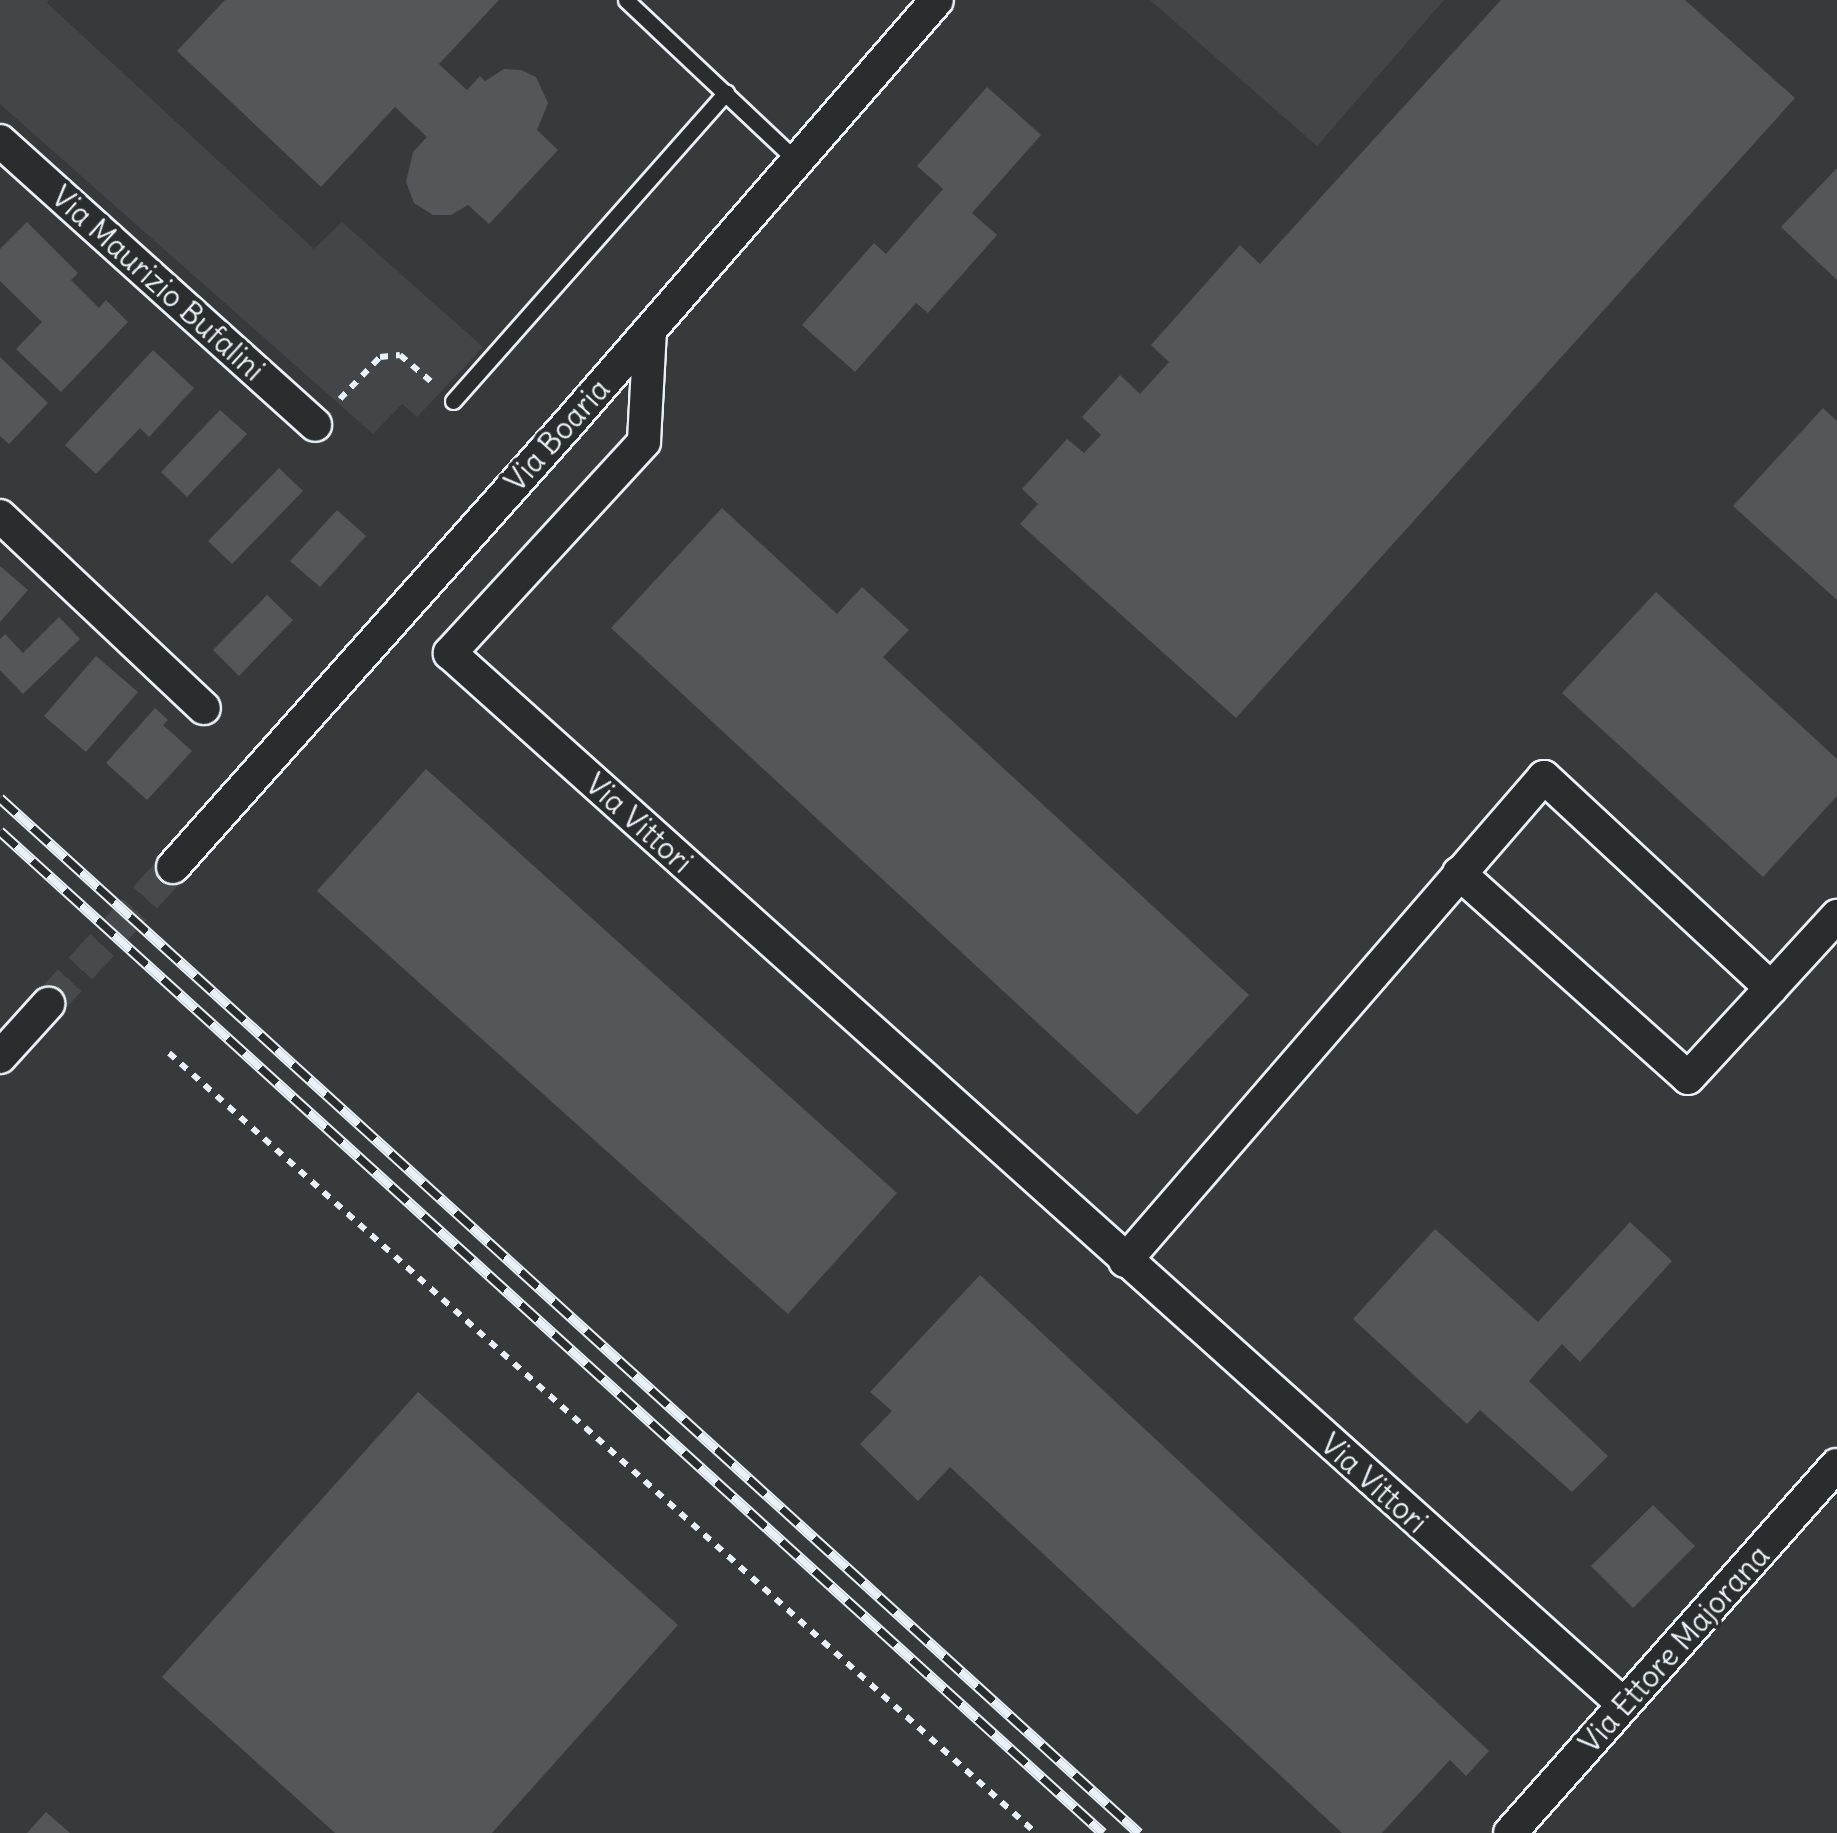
<!DOCTYPE html>
<style>
body{margin:0}
#map{position:relative;width:1837px;height:1833px;overflow:hidden;background:#2a2d2e;font-family:Delius,sans-serif}
div>[style]{position:absolute}
.built>*{inset:0;background:#363a3b}
.green>*{inset:0;background:#424648}
.building>*{inset:0;background:#535759}
.street-tunnel>*{height:32px;margin-top:-16px;transform-origin:0;background:repeating-linear-gradient(90deg,#464a4c 0 32px,transparent 0 48px)}
.path>*{height:6px;margin-top:-3px;transform-origin:0;background:repeating-linear-gradient(90deg,#e8f1f8 0 8px,transparent 0 16px)}
.roads{filter:drop-shadow(2px 0 #e8f1f8) drop-shadow(-2px 0 #e8f1f8) drop-shadow(0 2px #e8f1f8) drop-shadow(0 -2px #e8f1f8)}
.lane>*{height:15px;margin:-7.5px;padding:0 7.5px;transform-origin:7.5px;border-radius:7.5px;background:#2a2d2e}
.street>*{height:32px;margin:-16px;padding:0 16px;transform-origin:16px;border-radius:16px;background:#2a2d2e}
.rail>*{height:11px;margin-top:-5.5px;transform-origin:0;background:repeating-linear-gradient(90deg,#2a2d2e 0 22px,#e8f1f8 0 44px);box-sizing:border-box;border-block:2px solid #e8f1f8}
span{translate:-50% -50%;white-space:nowrap;text-align:center;line-height:1.15;-webkit-text-stroke:8px #2a2d2e;paint-order:stroke}
.street-label{font-size:30px;color:#e8f1f8}
</style>
<div id="map">
<div class="built">
<i style="clip-path:polygon(0 0,1837px 0,1837px 1833px,0 1833px)"></i>
</div>
<div class="green">
<i style="clip-path:polygon(0 0,49px 0,47px 3px,314px 249px,342px 222px,483px 347px,417px 417px,402px 404px,373px 434px,0 104px)"></i>
<i style="clip-path:polygon(1150px 0,1444px 0,1317px 146px)"></i>
</div>
<div class="building">
<i style="clip-path:polygon(225px 0,499px 0,439px 64px,467px 90px,480px 76px,485px 81px,504px 69px,521px 70px,536px 77px,548px 103px,537px 130px,558px 150px,489px 224px,468px 205px,451px 215px,433px 215px,414px 203px,406px 182px,413px 152px,427px 137px,395px 107px,321px 187px,177px 51px)"></i>
<i style="clip-path:polygon(1501px 0,1685px 0,1795px 98px,1236px 718px,1020px 524px,1038px 504px,1022px 489px,1067px 439px,1084px 453px,1101px 435px,1082px 417px,1120px 375px,1140px 394px,1169px 362px,1151px 345px,1240px 245px,1260px 264px)"></i>
<i style="clip-path:polygon(987px 87px,1041px 135px,972px 213px,997px 235px,928px 313px,916px 303px,855px 372px,802px 325px,874px 243px,886px 254px,943px 189px,917px 166px)"></i>
<i style="clip-path:polygon(1837px 168px,1837px 280px,1781px 227px)"></i>
<i style="clip-path:polygon(27px 222px,78px 273px,71px 280px,99px 308px,106px 300px,128px 322px,61px 392px,16px 349px,42px 322px,0 281px,0 249px)"></i>
<i style="clip-path:polygon(153px 350px,194px 388px,149px 437px,140px 428px,96px 474px,65px 445px)"></i>
<i style="clip-path:polygon(0 357px,48px 403px,9px 444px,0 436px)"></i>
<i style="clip-path:polygon(1823px 408px,1837px 421px,1837px 600px,1733px 506px)"></i>
<i style="clip-path:polygon(220px 410px,247px 434px,187px 497px,161px 472px)"></i>
<i style="clip-path:polygon(279px 468px,303px 491px,232px 564px,208px 541px)"></i>
<i style="clip-path:polygon(722px 508px,837px 614px,862px 587px,909px 630px,883px 657px,1249px 995px,1137px 1115px,611px 628px)"></i>
<i style="clip-path:polygon(337px 510px,366px 536px,320px 587px,290px 561px)"></i>
<i style="clip-path:polygon(0 566px,28px 590px,0 622px)"></i>
<i style="clip-path:polygon(1656px 592px,1837px 759px,1837px 796px,1763px 877px,1562px 693px)"></i>
<i style="clip-path:polygon(267px 595px,293px 620px,239px 676px,213px 650px)"></i>
<i style="clip-path:polygon(59px 617px,80px 639px,23px 694px,0 670px,0 639px,5px 634px,23px 653px)"></i>
<i style="clip-path:polygon(96px 656px,138px 692px,86px 752px,44px 716px)"></i>
<i style="clip-path:polygon(155px 708px,168px 720px,163px 725px,192px 751px,147px 800px,106px 763px)"></i>
<i style="clip-path:polygon(426px 769px,897px 1193px,788px 1314px,317px 891px)"></i>
<i style="clip-path:polygon(1630px 1222px,1672px 1261px,1580px 1362px,1562px 1344px,1529px 1381px,1608px 1456px,1572px 1492px,1480px 1410px,1467px 1424px,1353px 1319px,1435px 1229px,1538px 1322px)"></i>
<i style="clip-path:polygon(980px 1275px,1489px 1751px,1466px 1776px,1450px 1760px,1382px 1833px,1342px 1833px,950px 1467px,918px 1501px,860px 1444px,892px 1411px,870px 1392px)"></i>
<i style="clip-path:polygon(418px 1392px,678px 1625px,492px 1833px,335px 1833px,162px 1677px)"></i>
<i style="clip-path:polygon(1653px 1505px,1695px 1546px,1633px 1608px,1591px 1566px)"></i>
<i style="clip-path:polygon(46px 1812px,70px 1833px,27px 1833px)"></i>
</div>
<div class="street-tunnel">
<i style="left:48px;top:1004px;width:185px;rotate:-47.6deg"></i>
</div>
<div class="path">
<i style="left:340px;top:399px;width:58px;rotate:-46.4deg"></i>
<i style="left:380px;top:357px;width:20px;rotate:-6deg"></i>
<i style="left:400px;top:355px;width:45px;rotate:40.5deg"></i>
<i style="left:169px;top:1053px;width:1166px;rotate:41.98deg"></i>
</div>
<div class="roads">
<div class="lane">
<i style="left:626px;top:0;width:236px;rotate:43.3deg"></i>
<i style="left:453px;top:401px;width:412px;rotate:-48.5deg"></i>
</div>
<div class="street">
<i style="left:0;top:141px;width:424px;rotate:42deg"></i>
<i style="left:650px;top:330px;width:112px;rotate:93.1deg"></i>
<i style="left:644px;top:442px;width:287px;rotate:132.6deg"></i>
<i style="left:450px;top:653px;width:1576px;rotate:41.86deg"></i>
<i style="left:0;top:516px;width:280px;rotate:43.3deg"></i>
<i style="left:173px;top:867px;width:596px;rotate:-48.26deg"></i>
<i style="left:570px;top:422px;width:559px;rotate:-48.99deg"></i>
<i style="left:1459px;top:873px;width:307px;rotate:41.8deg"></i>
<i style="left:1688px;top:1078px;width:122px;rotate:-47.3deg"></i>
<i style="left:0;top:1057px;width:72px;rotate:-47.8deg"></i>
<i style="left:1125px;top:1261px;width:640px;rotate:-49.12deg"></i>
<i style="left:1544px;top:777px;width:310px;rotate:42.9deg"></i>
<i style="left:1771px;top:988px;width:98px;rotate:-47.5deg"></i>
<i style="left:1510px;top:1833px;width:492px;rotate:-48.4deg"></i>
</div>
</div>
<div class="rail">
<i style="left:0;top:798px;width:1539px;rotate:42.26deg"></i>
<i style="left:0;top:831px;width:1490px;rotate:42.25deg"></i>
</div>
<div class="street-label">
<span style="left:158px;top:283px;rotate:42deg">Via Maurizio Bufalini</span>
<span style="left:557px;top:435px;rotate:-48deg">Via Boaria</span>
<span style="left:639px;top:823px;rotate:42deg">Via Vittori</span>
<span style="left:1374px;top:1483px;rotate:42deg">Via Vittori</span>
<span style="left:1674px;top:1649px;rotate:-48deg">Via Ettore Majorana</span>
</div>
</div>
